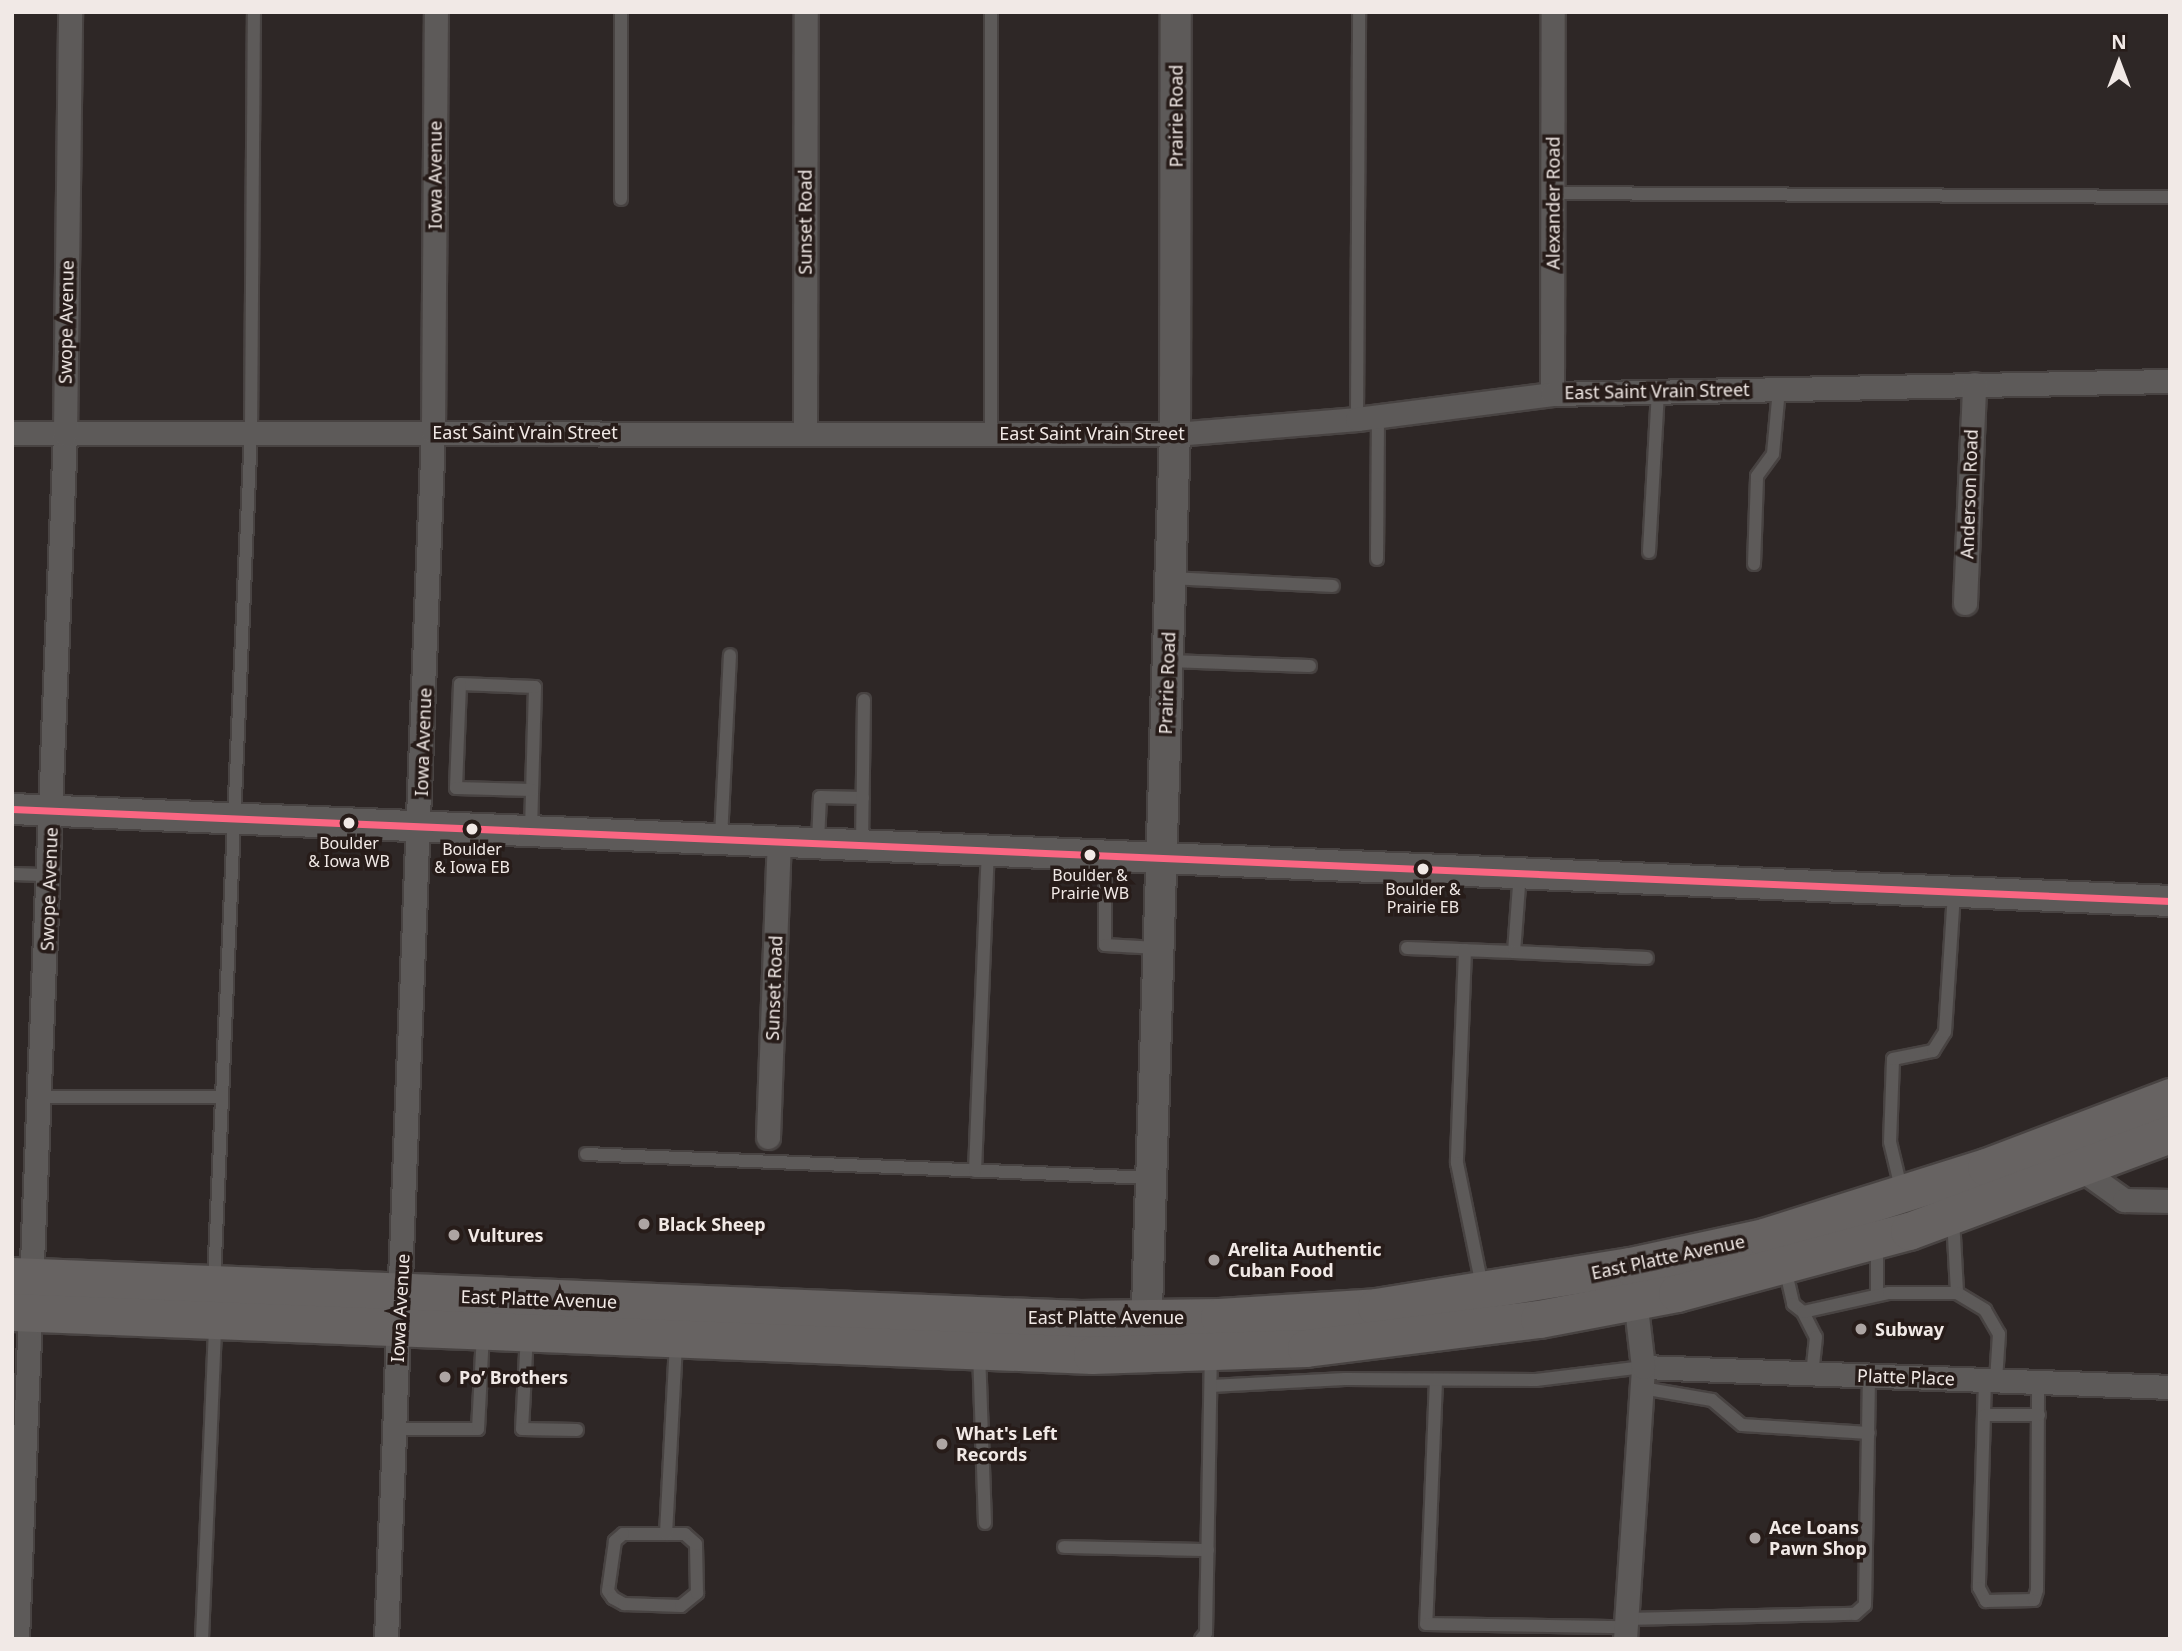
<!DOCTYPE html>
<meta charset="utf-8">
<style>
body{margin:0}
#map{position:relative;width:2182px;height:1651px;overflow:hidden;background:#2e2726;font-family:"Noto Sans",sans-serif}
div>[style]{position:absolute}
.roads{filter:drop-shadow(2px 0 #484342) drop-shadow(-2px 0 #484342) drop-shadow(0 2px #484342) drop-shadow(0 -2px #484342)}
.service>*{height:12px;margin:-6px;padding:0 6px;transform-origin:6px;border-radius:6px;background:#5d5a59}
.minor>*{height:23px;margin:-11.5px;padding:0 11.5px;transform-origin:11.5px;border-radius:11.5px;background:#5d5a59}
.tertiary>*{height:30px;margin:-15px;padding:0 15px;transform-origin:15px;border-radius:15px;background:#5d5a59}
.primary>*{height:37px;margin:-18.5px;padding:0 18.5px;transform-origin:18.5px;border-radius:18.5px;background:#676362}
.bus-1>*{height:7px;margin:-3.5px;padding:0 3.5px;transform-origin:3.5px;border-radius:3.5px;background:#fa6682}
.dots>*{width:19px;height:19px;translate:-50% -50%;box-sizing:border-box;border:4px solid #271c19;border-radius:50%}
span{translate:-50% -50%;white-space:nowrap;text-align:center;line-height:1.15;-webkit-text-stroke:7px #271c19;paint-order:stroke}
.bus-label{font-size:16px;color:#f1e9e6}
.street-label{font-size:18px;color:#f1e9e6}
.poi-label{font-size:18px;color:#f1e9e6;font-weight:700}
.left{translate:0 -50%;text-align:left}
.frame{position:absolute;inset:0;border:14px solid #f1e9e6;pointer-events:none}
.north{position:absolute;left:2084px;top:28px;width:70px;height:70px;-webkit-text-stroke:5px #271c19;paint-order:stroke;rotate:0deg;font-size:19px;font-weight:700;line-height:28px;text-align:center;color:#f1e9e6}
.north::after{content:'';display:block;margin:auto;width:24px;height:32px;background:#f1e9e6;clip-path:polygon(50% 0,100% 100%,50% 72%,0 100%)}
</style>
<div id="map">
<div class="roads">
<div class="service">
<i style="left:621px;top:12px;width:187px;rotate:90deg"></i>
<i style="left:1553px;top:193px;width:617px;rotate:0.37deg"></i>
<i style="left:1357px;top:419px;width:407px;rotate:-89.7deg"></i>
<i style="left:991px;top:433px;width:421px;rotate:-90deg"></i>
<i style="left:1649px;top:552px;width:161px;rotate:-86.8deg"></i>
<i style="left:1377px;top:559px;width:143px;rotate:-89.6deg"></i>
<i style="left:1754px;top:564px;width:88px;rotate:-88deg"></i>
<i style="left:1757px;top:476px;width:27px;rotate:-54deg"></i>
<i style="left:1773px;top:454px;width:65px;rotate:-84.7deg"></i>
<i style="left:1170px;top:578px;width:163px;rotate:2.8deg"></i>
<i style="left:1168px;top:661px;width:142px;rotate:2deg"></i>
<i style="left:531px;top:830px;width:143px;rotate:-88.4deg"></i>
<i style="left:535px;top:687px;width:75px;rotate:-177.7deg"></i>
<i style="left:460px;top:684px;width:104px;rotate:92.2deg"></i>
<i style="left:456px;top:788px;width:76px;rotate:1.5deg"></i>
<i style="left:721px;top:838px;width:183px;rotate:-87.2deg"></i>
<i style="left:818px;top:842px;width:45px;rotate:-87.5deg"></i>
<i style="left:820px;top:797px;width:43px;rotate:1.3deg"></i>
<i style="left:862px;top:844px;width:144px;rotate:-89.2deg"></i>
<i style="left:1105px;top:855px;width:90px;rotate:90deg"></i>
<i style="left:1105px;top:945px;width:52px;rotate:3.3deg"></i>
<i style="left:12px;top:874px;width:38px;rotate:2deg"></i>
<i style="left:1407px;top:948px;width:107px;rotate:2.1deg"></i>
<i style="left:1514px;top:952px;width:79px;rotate:-85.7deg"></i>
<i style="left:1465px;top:950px;width:213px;rotate:92.2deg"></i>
<i style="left:1457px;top:1163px;width:126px;rotate:78.5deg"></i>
<i style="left:1514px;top:952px;width:133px;rotate:2.6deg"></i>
<i style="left:41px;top:1097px;width:181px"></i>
<i style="left:586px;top:1154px;width:567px;rotate:2.43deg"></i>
<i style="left:975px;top:1171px;width:321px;rotate:-87.7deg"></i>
<i style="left:1902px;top:1192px;width:51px;rotate:-103.5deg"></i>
<i style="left:1890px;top:1142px;width:83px;rotate:-87.9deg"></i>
<i style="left:1893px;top:1059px;width:41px;rotate:-11.3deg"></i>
<i style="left:1933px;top:1051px;width:22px;rotate:-58deg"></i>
<i style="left:1945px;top:1032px;width:140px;rotate:-86.3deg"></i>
<i style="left:1953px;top:1218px;width:75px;rotate:86.9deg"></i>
<i style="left:1957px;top:1293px;width:33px;rotate:31deg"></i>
<i style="left:1985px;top:1310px;width:28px;rotate:60deg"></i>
<i style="left:1999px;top:1334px;width:46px;rotate:93.7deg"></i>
<i style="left:1785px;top:1268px;width:37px;rotate:77deg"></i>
<i style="left:1793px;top:1304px;width:13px;rotate:39deg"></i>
<i style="left:1803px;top:1312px;width:28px;rotate:63deg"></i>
<i style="left:1816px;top:1337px;width:36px;rotate:96deg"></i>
<i style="left:214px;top:1282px;width:851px;rotate:-87.51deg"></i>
<i style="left:251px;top:432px;width:420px;rotate:-89.6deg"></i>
<i style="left:1877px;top:1295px;width:52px;rotate:-90deg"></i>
<i style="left:1803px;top:1312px;width:88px;rotate:-12.5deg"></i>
<i style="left:1889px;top:1293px;width:68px"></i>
<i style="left:527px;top:1334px;width:95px;rotate:93deg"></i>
<i style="left:522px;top:1429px;width:55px;rotate:1deg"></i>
<i style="left:979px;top:1352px;width:171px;rotate:88deg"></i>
<i style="left:1436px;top:1380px;width:244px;rotate:92.3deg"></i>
<i style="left:1426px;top:1624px;width:199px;rotate:0.9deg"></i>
<i style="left:1985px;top:1380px;width:208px;rotate:91.7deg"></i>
<i style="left:1979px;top:1588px;width:15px;rotate:62deg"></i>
<i style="left:1986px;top:1601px;width:48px;rotate:-1.2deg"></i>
<i style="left:2034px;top:1600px;width:10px;rotate:-73deg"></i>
<i style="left:2037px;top:1590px;width:208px;rotate:-89.7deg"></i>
<i style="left:1211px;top:1386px;width:134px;rotate:-3deg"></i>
<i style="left:1345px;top:1379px;width:191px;rotate:0.3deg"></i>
<i style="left:1536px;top:1380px;width:108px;rotate:-6.9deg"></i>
<i style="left:1642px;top:1388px;width:71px;rotate:9.7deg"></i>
<i style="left:1712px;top:1400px;width:39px;rotate:40deg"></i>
<i style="left:1742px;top:1425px;width:127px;rotate:3.6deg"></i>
<i style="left:1985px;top:1415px;width:54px"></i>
<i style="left:394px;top:1429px;width:84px"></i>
<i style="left:478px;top:1429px;width:97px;rotate:-87deg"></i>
<i style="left:666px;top:1534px;width:43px;rotate:180deg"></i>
<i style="left:623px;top:1534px;width:11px;rotate:139deg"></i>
<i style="left:615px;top:1541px;width:50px;rotate:98deg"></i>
<i style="left:608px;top:1591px;width:9px;rotate:54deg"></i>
<i style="left:613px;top:1598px;width:13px;rotate:29deg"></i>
<i style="left:624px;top:1604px;width:57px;rotate:2deg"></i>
<i style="left:681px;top:1606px;width:21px;rotate:-39deg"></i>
<i style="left:697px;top:1593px;width:49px;rotate:-91.2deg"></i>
<i style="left:696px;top:1544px;width:15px;rotate:-138deg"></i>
<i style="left:685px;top:1534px;width:19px;rotate:180deg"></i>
<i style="left:666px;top:1534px;width:194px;rotate:-87deg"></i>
<i style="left:1064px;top:1547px;width:144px;rotate:1.2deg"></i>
<i style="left:1626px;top:1619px;width:229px;rotate:-1.3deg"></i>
<i style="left:1855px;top:1614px;width:13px;rotate:-42deg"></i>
<i style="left:1865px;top:1605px;width:230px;rotate:-89deg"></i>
<i style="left:202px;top:1639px;width:315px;rotate:-87.6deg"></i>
<i style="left:1201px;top:1639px;width:8px;rotate:-50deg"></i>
<i style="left:1206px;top:1633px;width:279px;rotate:-89deg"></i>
</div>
<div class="minor">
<i style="left:1552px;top:394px;width:382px;rotate:-89.9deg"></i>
<i style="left:805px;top:432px;width:420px;rotate:-89.9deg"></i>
<i style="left:12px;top:433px;width:1163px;rotate:0.05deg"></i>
<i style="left:1175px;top:434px;width:183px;rotate:-4.7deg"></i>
<i style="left:1357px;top:419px;width:197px;rotate:-7.3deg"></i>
<i style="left:1552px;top:394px;width:618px;rotate:-1.21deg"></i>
<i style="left:1965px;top:603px;width:219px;rotate:-87.6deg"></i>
<i style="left:768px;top:1137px;width:297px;rotate:-87.9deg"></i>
<i style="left:2082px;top:1170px;width:52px;rotate:35.5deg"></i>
<i style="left:2124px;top:1200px;width:46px;rotate:1.2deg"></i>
<i style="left:1643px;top:1367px;width:527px;rotate:2.17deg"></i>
<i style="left:17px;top:1639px;width:1206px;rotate:-87.72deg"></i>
<i style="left:65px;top:434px;width:422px;rotate:-89.3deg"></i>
<i style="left:386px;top:1639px;width:1209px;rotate:-87.77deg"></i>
<i style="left:433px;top:431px;width:419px;rotate:-89.6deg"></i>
<i style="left:1625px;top:1639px;width:273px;rotate:-86.2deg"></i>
<i style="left:1643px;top:1367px;width:78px;rotate:-96.7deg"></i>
</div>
<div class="tertiary">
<i style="left:12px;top:809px;width:2160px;rotate:2.44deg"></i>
<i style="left:1146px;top:1340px;width:906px;rotate:-88.17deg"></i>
<i style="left:1175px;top:434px;width:422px;rotate:-89.9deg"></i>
</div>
<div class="primary">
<i style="left:12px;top:1276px;width:1069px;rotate:2.31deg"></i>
<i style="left:1080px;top:1319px;width:139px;rotate:-0.8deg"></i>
<i style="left:1219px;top:1317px;width:157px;rotate:-3.6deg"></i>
<i style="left:1376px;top:1307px;width:257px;rotate:-9.2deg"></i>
<i style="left:1630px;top:1266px;width:137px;rotate:-12.2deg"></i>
<i style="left:1764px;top:1237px;width:233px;rotate:-17.5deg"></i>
<i style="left:1986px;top:1167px;width:197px;rotate:-20.8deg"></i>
<i style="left:12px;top:1312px;width:1081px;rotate:2.28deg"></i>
<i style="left:1092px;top:1355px;width:214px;rotate:-1.9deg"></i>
<i style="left:1306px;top:1348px;width:235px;rotate:-7.1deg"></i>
<i style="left:1539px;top:1319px;width:140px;rotate:-10.7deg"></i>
<i style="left:1677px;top:1293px;width:240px;rotate:-15deg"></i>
<i style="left:1909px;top:1231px;width:278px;rotate:-20.4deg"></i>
</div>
</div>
<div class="bus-1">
<i style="left:12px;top:809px;width:2160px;rotate:2.44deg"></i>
</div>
<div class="dots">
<i style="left:349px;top:823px;background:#f1e9e6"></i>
<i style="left:472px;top:829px;background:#f1e9e6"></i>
<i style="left:1090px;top:855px;background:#f1e9e6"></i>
<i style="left:1423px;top:869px;background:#f1e9e6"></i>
<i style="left:644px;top:1224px;background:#ada5a3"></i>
<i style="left:454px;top:1235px;background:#ada5a3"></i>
<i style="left:1214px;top:1260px;background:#ada5a3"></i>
<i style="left:1861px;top:1329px;background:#ada5a3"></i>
<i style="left:445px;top:1377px;background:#ada5a3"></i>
<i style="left:942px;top:1444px;background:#ada5a3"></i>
<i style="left:1755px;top:1538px;background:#ada5a3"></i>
</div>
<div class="bus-label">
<span style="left:349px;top:852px">Boulder<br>&amp; Iowa WB</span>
<span style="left:472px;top:858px">Boulder<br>&amp; Iowa EB</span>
<span style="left:1090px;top:884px">Boulder &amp;<br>Prairie WB</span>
<span style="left:1423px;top:898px">Boulder &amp;<br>Prairie EB</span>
</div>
<div class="street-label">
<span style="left:1176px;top:116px;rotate:-90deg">Prairie Road</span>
<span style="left:435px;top:175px;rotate:-90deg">Iowa Avenue</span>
<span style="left:1553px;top:203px;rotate:-90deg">Alexander Road</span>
<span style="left:805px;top:222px;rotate:-90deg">Sunset Road</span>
<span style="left:66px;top:322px;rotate:-89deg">Swope Avenue</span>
<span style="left:1657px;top:391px;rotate:-1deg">East Saint Vrain Street</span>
<span style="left:525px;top:432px">East Saint Vrain Street</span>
<span style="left:1092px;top:433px">East Saint Vrain Street</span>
<span style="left:1969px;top:494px;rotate:-88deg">Anderson Road</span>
<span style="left:1167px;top:683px;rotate:-88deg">Prairie Road</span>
<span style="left:423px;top:742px;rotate:-88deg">Iowa Avenue</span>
<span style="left:49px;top:889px;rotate:-88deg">Swope Avenue</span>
<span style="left:774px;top:988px;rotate:-88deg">Sunset Road</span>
<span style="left:1668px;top:1257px;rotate:-12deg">East Platte Avenue</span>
<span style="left:539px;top:1299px;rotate:2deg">East Platte Avenue</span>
<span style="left:400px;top:1308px;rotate:-87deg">Iowa Avenue</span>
<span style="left:1106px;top:1317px">East Platte Avenue</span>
<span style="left:1906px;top:1377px;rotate:2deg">Platte Place</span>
</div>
<div class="poi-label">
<span class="left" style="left:658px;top:1224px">Black Sheep</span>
<span class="left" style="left:468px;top:1235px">Vultures</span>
<span class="left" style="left:1228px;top:1260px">Arelita Authentic<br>Cuban Food</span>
<span class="left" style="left:1875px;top:1329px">Subway</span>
<span class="left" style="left:459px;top:1377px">Po’ Brothers</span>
<span class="left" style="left:956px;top:1444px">What's Left<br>Records</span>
<span class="left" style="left:1769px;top:1538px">Ace Loans<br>Pawn Shop</span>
</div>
<div class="frame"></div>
<div class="north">N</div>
</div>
